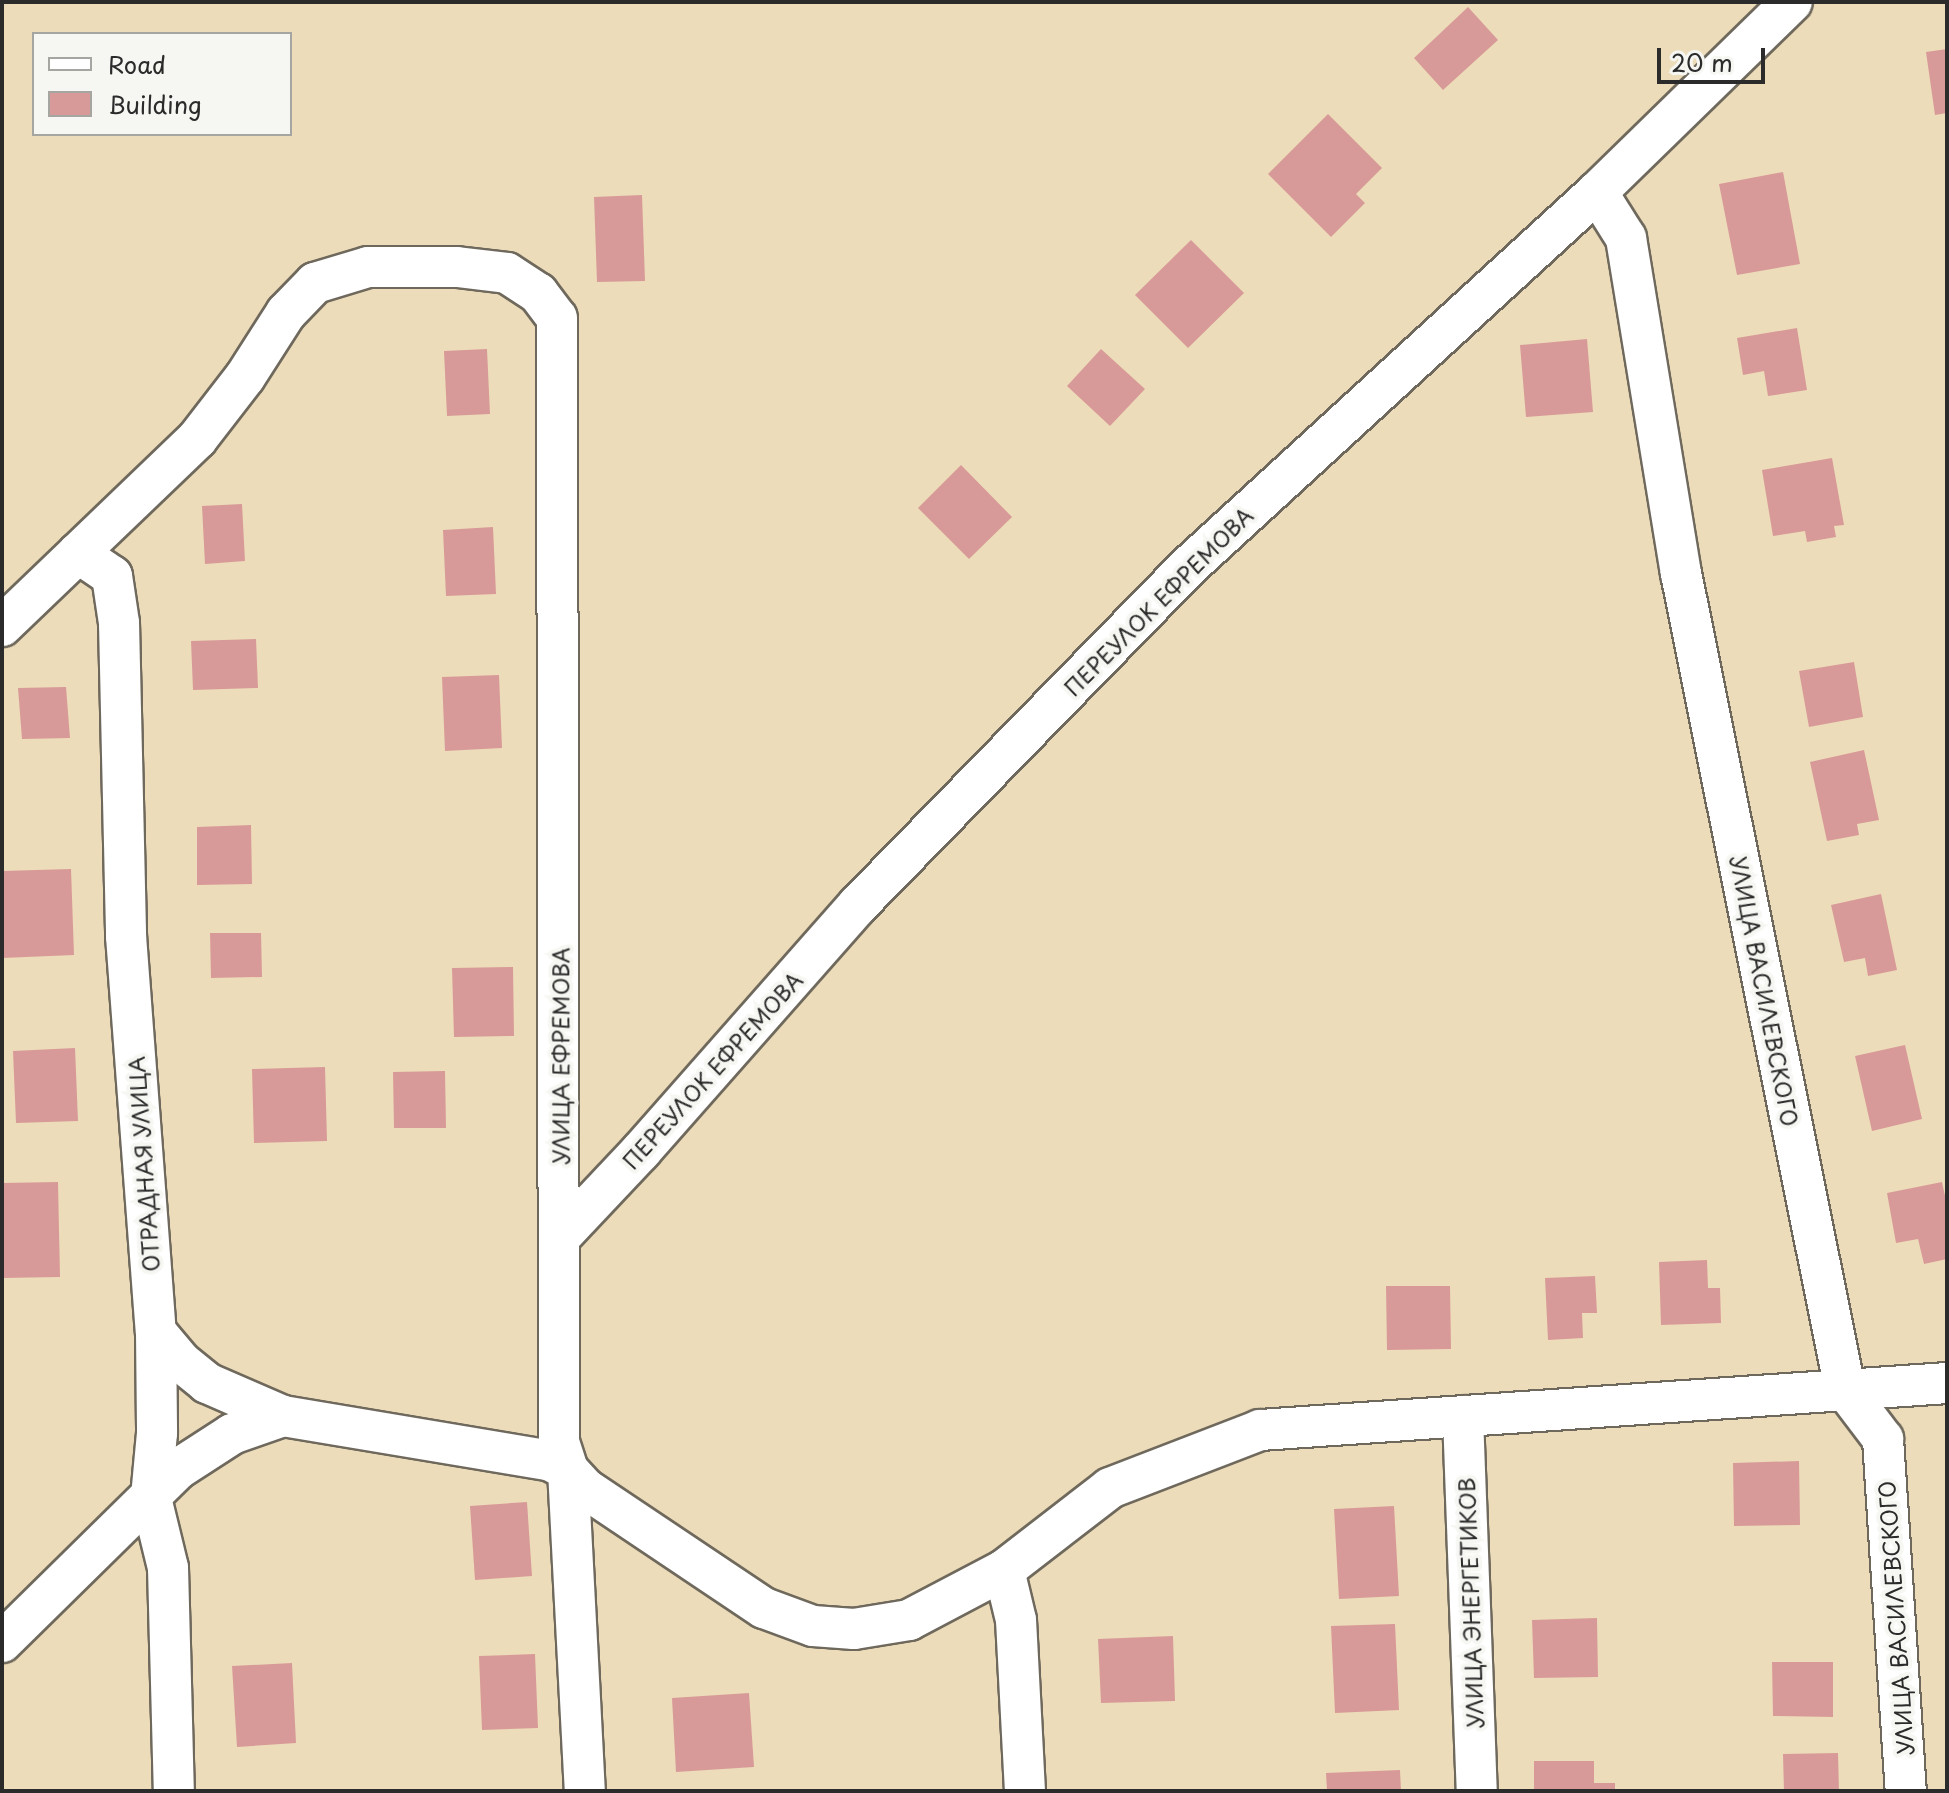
<!DOCTYPE html>
<meta charset="utf-8">
<style>
body{margin:0}
#map{position:relative;width:1949px;height:1793px;overflow:hidden;background:#eddcb9;font-family:"Playpen Sans",sans-serif}
div>[style]{position:absolute}
.building>*{inset:0;background:#d89a98}
.roads{filter:drop-shadow(2px 0 #6f695d) drop-shadow(-2px 0 #6f695d) drop-shadow(0 2px #6f695d) drop-shadow(0 -2px #6f695d)}
.minor>*{height:40px;margin:-20px;padding:0 20px;transform-origin:20px;border-radius:20px;background:#fff}
span{translate:-50% -50%;white-space:nowrap;text-align:center;line-height:1.15;-webkit-text-stroke:8px #f6f6f2;paint-order:stroke}
.street-label{font-size:22px;color:#2b2b2b}
.frame{position:absolute;inset:0;border:4px solid #2b2b2b;pointer-events:none}
.legend{position:absolute;left:32px;top:32px;width:260px;height:104px;box-sizing:border-box;background:#f6f6f2;border:2px solid #a5a5a2;margin:0;padding:10px 14px;list-style:none;font-size:24px;color:#2b2b2b}
.legend li{display:flex;align-items:center;gap:16px;height:40px}
.legend b{width:40px;border:2px solid #a5a5a2}
.scale{position:absolute;left:1657px;top:48px;width:108px;height:36px;box-sizing:border-box;border:4px solid #2b2b2b;border-top:0;padding-left:10px;font-size:24px;line-height:28px;white-space:nowrap;color:#2b2b2b;-webkit-text-stroke:6px #f6f6f2;paint-order:stroke}
</style>
<div id="map">
<div class="building">
<i style="clip-path:polygon(1468px 7px,1498px 40px,1443px 90px,1414px 58px)"></i>
<i style="clip-path:polygon(1947px 49px,1947px 113px,1935px 115px,1926px 52px)"></i>
<i style="clip-path:polygon(1328px 114px,1382px 168px,1356px 194px,1365px 203px,1331px 237px,1268px 174px)"></i>
<i style="clip-path:polygon(1783px 172px,1800px 264px,1737px 275px,1719px 184px)"></i>
<i style="clip-path:polygon(642px 195px,645px 281px,597px 282px,594px 197px)"></i>
<i style="clip-path:polygon(1191px 240px,1244px 293px,1188px 348px,1135px 295px)"></i>
<i style="clip-path:polygon(1797px 328px,1807px 390px,1768px 396px,1764px 371px,1743px 375px,1737px 338px)"></i>
<i style="clip-path:polygon(1587px 339px,1593px 412px,1526px 417px,1520px 345px)"></i>
<i style="clip-path:polygon(487px 349px,490px 414px,447px 416px,444px 351px)"></i>
<i style="clip-path:polygon(1101px 349px,1145px 389px,1110px 426px,1067px 386px)"></i>
<i style="clip-path:polygon(1832px 458px,1844px 525px,1834px 526px,1836px 537px,1807px 542px,1805px 531px,1773px 536px,1762px 470px)"></i>
<i style="clip-path:polygon(961px 465px,1012px 517px,969px 559px,918px 508px)"></i>
<i style="clip-path:polygon(242px 504px,245px 561px,205px 564px,202px 506px)"></i>
<i style="clip-path:polygon(493px 527px,496px 594px,446px 596px,443px 530px)"></i>
<i style="clip-path:polygon(256px 639px,258px 688px,193px 690px,191px 641px)"></i>
<i style="clip-path:polygon(1854px 662px,1863px 717px,1809px 727px,1799px 671px)"></i>
<i style="clip-path:polygon(499px 675px,502px 748px,445px 751px,442px 677px)"></i>
<i style="clip-path:polygon(66px 687px,70px 738px,22px 739px,18px 688px)"></i>
<i style="clip-path:polygon(1864px 750px,1879px 820px,1857px 824px,1859px 835px,1827px 841px,1810px 762px)"></i>
<i style="clip-path:polygon(251px 825px,252px 884px,197px 885px,197px 827px)"></i>
<i style="clip-path:polygon(71px 869px,74px 955px,2px 958px,2px 871px)"></i>
<i style="clip-path:polygon(1881px 894px,1897px 970px,1868px 976px,1865px 958px,1844px 962px,1831px 905px)"></i>
<i style="clip-path:polygon(210px 933px,261px 933px,262px 977px,211px 978px)"></i>
<i style="clip-path:polygon(513px 967px,514px 1036px,454px 1037px,452px 968px)"></i>
<i style="clip-path:polygon(1905px 1045px,1922px 1119px,1872px 1131px,1855px 1056px)"></i>
<i style="clip-path:polygon(75px 1048px,78px 1121px,16px 1123px,13px 1051px)"></i>
<i style="clip-path:polygon(325px 1067px,327px 1141px,254px 1143px,252px 1069px)"></i>
<i style="clip-path:polygon(445px 1071px,446px 1128px,394px 1128px,393px 1072px)"></i>
<i style="clip-path:polygon(58px 1182px,60px 1277px,2px 1278px,2px 1183px)"></i>
<i style="clip-path:polygon(1942px 1182px,1947px 1205px,1947px 1259px,1924px 1264px,1918px 1239px,1896px 1243px,1887px 1193px)"></i>
<i style="clip-path:polygon(1707px 1260px,1708px 1288px,1720px 1288px,1721px 1323px,1661px 1325px,1659px 1262px)"></i>
<i style="clip-path:polygon(1595px 1276px,1597px 1313px,1582px 1313px,1583px 1338px,1548px 1340px,1545px 1278px)"></i>
<i style="clip-path:polygon(1386px 1286px,1450px 1286px,1451px 1349px,1387px 1350px)"></i>
<i style="clip-path:polygon(1799px 1461px,1800px 1525px,1734px 1526px,1733px 1463px)"></i>
<i style="clip-path:polygon(527px 1502px,532px 1576px,475px 1580px,470px 1506px)"></i>
<i style="clip-path:polygon(1394px 1506px,1399px 1596px,1339px 1599px,1334px 1509px)"></i>
<i style="clip-path:polygon(1597px 1618px,1598px 1677px,1534px 1678px,1532px 1620px)"></i>
<i style="clip-path:polygon(1395px 1624px,1399px 1710px,1335px 1713px,1331px 1626px)"></i>
<i style="clip-path:polygon(1173px 1636px,1175px 1701px,1101px 1703px,1098px 1639px)"></i>
<i style="clip-path:polygon(535px 1654px,538px 1728px,482px 1730px,479px 1656px)"></i>
<i style="clip-path:polygon(1772px 1662px,1833px 1662px,1833px 1717px,1773px 1716px)"></i>
<i style="clip-path:polygon(292px 1663px,296px 1743px,237px 1747px,232px 1666px)"></i>
<i style="clip-path:polygon(749px 1693px,754px 1767px,676px 1772px,672px 1698px)"></i>
<i style="clip-path:polygon(1838px 1753px,1839px 1791px,1784px 1791px,1783px 1754px)"></i>
<i style="clip-path:polygon(1534px 1761px,1594px 1761px,1594px 1783px,1615px 1783px,1615px 1791px,1534px 1791px)"></i>
<i style="clip-path:polygon(1400px 1770px,1401px 1791px,1327px 1791px,1326px 1773px)"></i>
</div>
<div class="roads">
<div class="minor">
<i style="left:1597px;top:192px;width:54px;rotate:57.8deg"></i>
<i style="left:1626px;top:238px;width:339px;rotate:80.7deg"></i>
<i style="left:1681px;top:573px;width:832px;rotate:78.64deg"></i>
<i style="left:1845px;top:1389px;width:63px;rotate:52.8deg"></i>
<i style="left:1883px;top:1439px;width:353px;rotate:86.3deg"></i>
<i style="left:78px;top:553px;width:41px;rotate:34.1deg"></i>
<i style="left:112px;top:576px;width:48px;rotate:81.5deg"></i>
<i style="left:119px;top:623px;width:313px;rotate:88.7deg"></i>
<i style="left:126px;top:936px;width:397px;rotate:85.7deg"></i>
<i style="left:156px;top:1332px;width:101px;rotate:89.4deg"></i>
<i style="left:157px;top:1433px;width:65px;rotate:95.3deg"></i>
<i style="left:151px;top:1498px;width:72px;rotate:76.3deg"></i>
<i style="left:168px;top:1568px;width:223px;rotate:88.5deg"></i>
<i style="left:2px;top:626px;width:270px;rotate:-43.8deg"></i>
<i style="left:197px;top:439px;width:78px;rotate:-52.3deg"></i>
<i style="left:245px;top:377px;width:76px;rotate:-57.4deg"></i>
<i style="left:286px;top:313px;width:42px;rotate:-46deg"></i>
<i style="left:315px;top:283px;width:55px;rotate:-16.8deg"></i>
<i style="left:368px;top:267px;width:89px"></i>
<i style="left:457px;top:267px;width:50px;rotate:6.8deg"></i>
<i style="left:507px;top:273px;width:37px;rotate:33deg"></i>
<i style="left:538px;top:293px;width:31px;rotate:53deg"></i>
<i style="left:557px;top:318px;width:1124px;rotate:89.9deg"></i>
<i style="left:559px;top:1442px;width:29px;rotate:72deg"></i>
<i style="left:568px;top:1470px;width:321px;rotate:87deg"></i>
<i style="left:561px;top:1236px;width:117px;rotate:-46.7deg"></i>
<i style="left:641px;top:1151px;width:328px;rotate:-48.6deg"></i>
<i style="left:858px;top:905px;width:475px;rotate:-45.7deg"></i>
<i style="left:1190px;top:565px;width:552px;rotate:-42.5deg"></i>
<i style="left:1597px;top:192px;width:272px;rotate:-44.3deg"></i>
<i style="left:156px;top:1332px;width:38px;rotate:50deg"></i>
<i style="left:180px;top:1361px;width:35px;rotate:39deg"></i>
<i style="left:207px;top:1383px;width:83px;rotate:23.5deg"></i>
<i style="left:1463px;top:1416px;width:375px;rotate:87.9deg"></i>
<i style="left:1004px;top:1570px;width:51px;rotate:76.5deg"></i>
<i style="left:1016px;top:1620px;width:171px;rotate:87deg"></i>
<i style="left:2px;top:1642px;width:247px;rotate:-44.5deg"></i>
<i style="left:178px;top:1469px;width:64px;rotate:-32.9deg"></i>
<i style="left:232px;top:1434px;width:54px;rotate:-19.4deg"></i>
<i style="left:283px;top:1416px;width:272px;rotate:9.5deg"></i>
<i style="left:551px;top:1461px;width:19px;rotate:28deg"></i>
<i style="left:568px;top:1470px;width:26px;rotate:47deg"></i>
<i style="left:586px;top:1489px;width:214px;rotate:33.8deg"></i>
<i style="left:764px;top:1608px;width:52px;rotate:20.2deg"></i>
<i style="left:813px;top:1626px;width:41px;rotate:4.2deg"></i>
<i style="left:854px;top:1629px;width:56px;rotate:-9.3deg"></i>
<i style="left:909px;top:1620px;width:107px;rotate:-27.8deg"></i>
<i style="left:1004px;top:1570px;width:134px;rotate:-37.7deg"></i>
<i style="left:1110px;top:1488px;width:161px;rotate:-21.1deg"></i>
<i style="left:1260px;top:1430px;width:689px;rotate:-3.91deg"></i>
</div>
</div>
<div class="street-label">
<span style="left:1158px;top:601px;rotate:-45deg">ПЕРЕУЛОК ЕФРЕМОВА</span>
<span style="left:1765px;top:991px;rotate:79deg">УЛИЦА ВАСИЛЕВСКОГО</span>
<span style="left:560px;top:1056px;rotate:-90deg">УЛИЦА ЕФРЕМОВА</span>
<span style="left:712px;top:1070px;rotate:-48deg">ПЕРЕУЛОК ЕФРЕМОВА</span>
<span style="left:143px;top:1164px;rotate:-94deg">ОТРАДНАЯ УЛИЦА</span>
<span style="left:1470px;top:1603px;rotate:-92deg">УЛИЦА ЭНЕРГЕТИКОВ</span>
<span style="left:1895px;top:1618px;rotate:-94deg">УЛИЦА ВАСИЛЕВСКОГО</span>
</div>
<div class="frame"></div>
<ul class="legend">
<li><b style="height:10px;background:#fff"></b>Road</li>
<li><b style="height:22px;background:#d89a98"></b>Building</li>
</ul>
<div class="scale">20 m</div>
</div>
